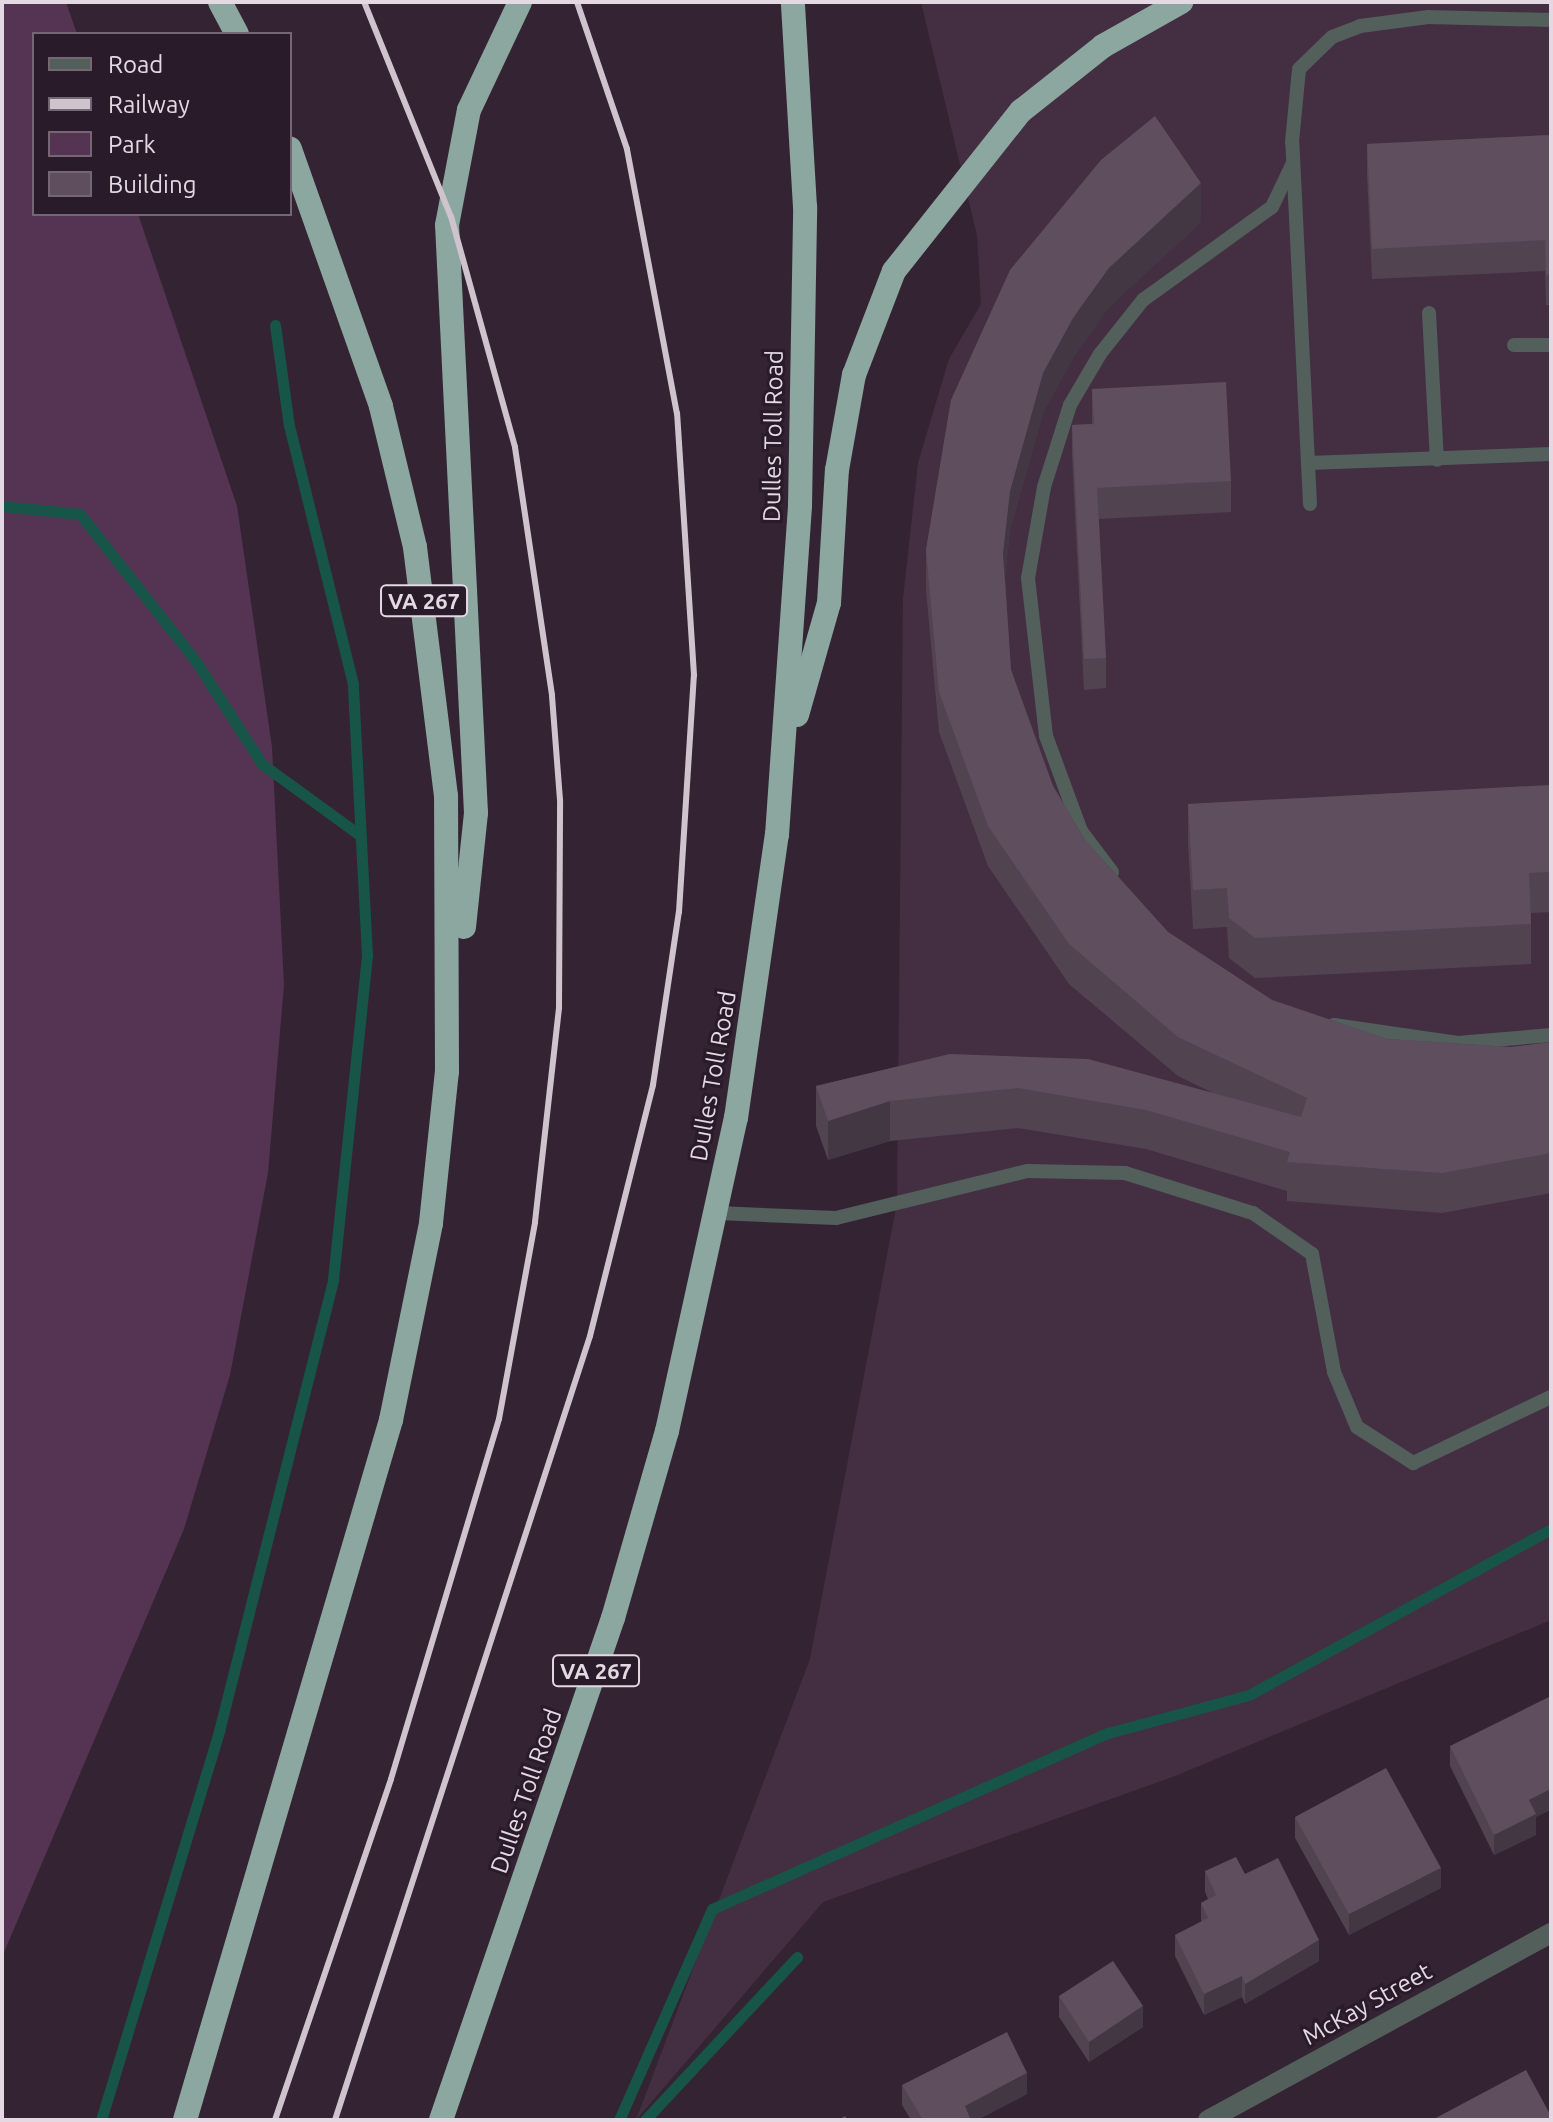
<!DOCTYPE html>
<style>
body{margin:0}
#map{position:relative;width:1553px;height:2122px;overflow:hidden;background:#342433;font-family:Ubuntu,sans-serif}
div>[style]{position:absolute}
.built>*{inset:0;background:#442f42}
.green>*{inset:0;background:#543452}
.stream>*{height:11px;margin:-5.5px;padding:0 5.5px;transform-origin:5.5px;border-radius:5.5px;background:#175548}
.service>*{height:14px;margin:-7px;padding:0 7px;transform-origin:7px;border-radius:7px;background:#535f5b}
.minor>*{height:20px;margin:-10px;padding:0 10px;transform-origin:10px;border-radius:10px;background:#535f5b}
.motorway>*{height:24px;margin:-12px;padding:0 12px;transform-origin:12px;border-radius:12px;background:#8ba79f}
.rail>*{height:6px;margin:-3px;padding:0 3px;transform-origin:3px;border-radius:3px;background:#cfc4ce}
.wall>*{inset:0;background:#524351}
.shaded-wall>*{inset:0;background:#423742}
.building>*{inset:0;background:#5f4e5e}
span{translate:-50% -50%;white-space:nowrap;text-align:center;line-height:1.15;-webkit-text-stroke:6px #291b29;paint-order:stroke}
.shield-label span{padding:2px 6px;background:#291b29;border:2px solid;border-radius:6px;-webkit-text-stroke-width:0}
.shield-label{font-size:22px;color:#e4d9e3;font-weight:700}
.street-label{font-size:24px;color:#e4d9e3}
.frame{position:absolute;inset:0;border:4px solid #e4d9e3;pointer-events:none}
.legend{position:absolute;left:32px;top:32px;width:260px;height:184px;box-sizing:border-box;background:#291b29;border:2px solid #746773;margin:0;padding:10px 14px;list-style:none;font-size:24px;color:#e4d9e3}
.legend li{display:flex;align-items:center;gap:16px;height:40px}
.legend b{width:40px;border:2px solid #746773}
</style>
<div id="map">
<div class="built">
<i style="clip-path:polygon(921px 2px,1551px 2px,1551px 1620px,1175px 1776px,823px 1902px,636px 2120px,810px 1659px,897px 1203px,903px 599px,918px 463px,949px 359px,981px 304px,977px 235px)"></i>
</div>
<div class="green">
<i style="clip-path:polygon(2px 2px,66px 2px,77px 34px,34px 34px,34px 214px,138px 214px,237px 506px,272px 747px,284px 985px,268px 1173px,230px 1375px,184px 1529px,2px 1957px)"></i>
</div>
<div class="stream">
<i style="left:2px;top:506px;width:78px;rotate:5.9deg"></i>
<i style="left:80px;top:514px;width:186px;rotate:51.8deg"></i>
<i style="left:195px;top:660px;width:124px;rotate:57.2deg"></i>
<i style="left:262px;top:764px;width:122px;rotate:36deg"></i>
<i style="left:101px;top:2120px;width:407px;rotate:-73.1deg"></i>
<i style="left:219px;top:1731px;width:466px;rotate:-75.8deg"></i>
<i style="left:333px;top:1279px;width:326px;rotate:-84deg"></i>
<i style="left:367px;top:955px;width:271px;rotate:-93deg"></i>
<i style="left:353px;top:684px;width:266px;rotate:-103.9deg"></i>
<i style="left:289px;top:426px;width:102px;rotate:-97.9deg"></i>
<i style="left:619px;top:2120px;width:231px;rotate:-66.2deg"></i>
<i style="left:712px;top:1909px;width:433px;rotate:-24deg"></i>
<i style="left:1108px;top:1733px;width:146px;rotate:-15.1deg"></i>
<i style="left:1249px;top:1695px;width:345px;rotate:-28.8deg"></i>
<i style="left:645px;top:2120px;width:223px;rotate:-47deg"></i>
</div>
<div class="service">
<i style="left:1429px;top:313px;width:147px;rotate:86.9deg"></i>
<i style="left:1514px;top:345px;width:37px"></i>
<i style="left:1308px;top:463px;width:243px;rotate:-2.1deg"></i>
<i style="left:1310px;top:504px;width:362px;rotate:-92.8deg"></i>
<i style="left:1292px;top:142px;width:73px;rotate:-84.5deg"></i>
<i style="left:1299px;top:69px;width:46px;rotate:-44.1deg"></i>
<i style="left:1332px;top:37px;width:30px;rotate:-21deg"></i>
<i style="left:1360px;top:26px;width:69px;rotate:-7.5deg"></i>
<i style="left:1428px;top:17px;width:123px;rotate:1.4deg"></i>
<i style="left:1112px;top:872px;width:51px;rotate:-127.1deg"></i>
<i style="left:1081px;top:831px;width:101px;rotate:-110.2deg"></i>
<i style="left:1046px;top:736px;width:159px;rotate:-96.5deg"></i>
<i style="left:1028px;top:578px;width:92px;rotate:-80deg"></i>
<i style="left:1044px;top:487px;width:86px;rotate:-72.4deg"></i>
<i style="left:1070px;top:405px;width:59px;rotate:-59.5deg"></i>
<i style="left:1100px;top:354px;width:69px;rotate:-51.5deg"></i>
<i style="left:1143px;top:300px;width:159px;rotate:-35.8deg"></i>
<i style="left:1272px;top:207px;width:49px;rotate:-64.5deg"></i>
<i style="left:1334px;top:1025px;width:125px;rotate:8.3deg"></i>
<i style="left:1458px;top:1043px;width:93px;rotate:-4.9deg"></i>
<i style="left:717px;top:1213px;width:119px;rotate:2.4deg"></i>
<i style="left:836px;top:1218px;width:198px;rotate:-13.8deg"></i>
<i style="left:1028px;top:1171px;width:97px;rotate:1.2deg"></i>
<i style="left:1125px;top:1173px;width:134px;rotate:17.4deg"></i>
<i style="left:1253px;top:1213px;width:72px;rotate:34.8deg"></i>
<i style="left:1312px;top:1254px;width:120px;rotate:79.4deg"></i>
<i style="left:1334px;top:1372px;width:60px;rotate:67.3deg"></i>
<i style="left:1357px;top:1427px;width:67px;rotate:32.7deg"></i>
<i style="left:1413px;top:1463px;width:153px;rotate:-25.6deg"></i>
</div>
<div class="minor">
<i style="left:1208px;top:2120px;width:391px;rotate:-28.6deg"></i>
</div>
<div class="motorway">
<i style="left:220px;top:2px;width:36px;rotate:62deg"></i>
<i style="left:797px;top:715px;width:116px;rotate:-74.1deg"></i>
<i style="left:829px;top:603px;width:133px;rotate:-86.6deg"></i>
<i style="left:837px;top:470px;width:97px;rotate:-79.9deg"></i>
<i style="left:854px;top:375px;width:111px;rotate:-69deg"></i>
<i style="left:894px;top:271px;width:204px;rotate:-51.6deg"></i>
<i style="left:1021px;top:111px;width:105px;rotate:-38.4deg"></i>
<i style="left:1103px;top:46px;width:90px;rotate:-29.4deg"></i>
<i style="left:464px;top:927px;width:115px;rotate:-84deg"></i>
<i style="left:476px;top:813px;width:589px;rotate:-92.82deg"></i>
<i style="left:447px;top:225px;width:117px;rotate:-79.2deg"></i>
<i style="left:469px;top:110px;width:119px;rotate:-64.7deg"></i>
<i style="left:185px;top:2120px;width:730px;rotate:-73.6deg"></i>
<i style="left:391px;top:1420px;width:201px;rotate:-78.5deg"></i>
<i style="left:431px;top:1223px;width:152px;rotate:-84deg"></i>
<i style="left:447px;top:1072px;width:276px;rotate:-90.2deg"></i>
<i style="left:446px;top:796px;width:251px;rotate:-97.1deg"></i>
<i style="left:415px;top:547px;width:145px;rotate:-103.6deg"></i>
<i style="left:381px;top:406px;width:273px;rotate:-109.5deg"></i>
<i style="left:441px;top:2120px;width:531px;rotate:-71.09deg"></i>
<i style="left:613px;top:1618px;width:195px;rotate:-73.9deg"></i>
<i style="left:667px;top:1431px;width:321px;rotate:-77.6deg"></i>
<i style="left:736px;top:1118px;width:286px;rotate:-81.8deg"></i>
<i style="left:777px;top:835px;width:330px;rotate:-86deg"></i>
<i style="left:800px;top:506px;width:299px;rotate:-89deg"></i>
<i style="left:805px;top:207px;width:205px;rotate:-93.4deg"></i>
</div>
<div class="rail">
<i style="left:275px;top:2120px;width:360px;rotate:-71.2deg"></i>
<i style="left:391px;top:1779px;width:376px;rotate:-73.3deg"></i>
<i style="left:499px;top:1419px;width:200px;rotate:-79.6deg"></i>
<i style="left:535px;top:1222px;width:215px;rotate:-83.6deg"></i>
<i style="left:559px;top:1008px;width:208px;rotate:-89.7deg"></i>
<i style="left:560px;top:800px;width:105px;rotate:-94.4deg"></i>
<i style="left:552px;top:695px;width:251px;rotate:-98.5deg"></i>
<i style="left:515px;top:447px;width:239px;rotate:-105.5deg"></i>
<i style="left:451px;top:217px;width:232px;rotate:-112deg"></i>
<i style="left:335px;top:2120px;width:824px;rotate:-71.98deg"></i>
<i style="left:590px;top:1336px;width:259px;rotate:-75.9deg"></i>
<i style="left:653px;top:1085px;width:175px;rotate:-81.5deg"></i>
<i style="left:679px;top:912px;width:237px;rotate:-86.4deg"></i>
<i style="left:694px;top:675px;width:262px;rotate:-93.7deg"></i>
<i style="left:677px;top:414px;width:270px;rotate:-100.7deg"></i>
<i style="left:627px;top:149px;width:155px;rotate:-108.8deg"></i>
</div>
<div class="wall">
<i style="clip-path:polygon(1551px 135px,1551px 305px,1546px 305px,1545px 271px,1372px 279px,1367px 175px,1367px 144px)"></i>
<i style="clip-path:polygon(1201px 222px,1109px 307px,1073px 358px,1043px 413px,1010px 530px,1005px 577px,1011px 670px,1053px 786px,1085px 840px,1168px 932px,1272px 1000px,1387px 1039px,1511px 1047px,1551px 1042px,1551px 1193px,1442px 1213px,1287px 1201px,1287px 1191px,1146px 1149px,1018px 1128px,890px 1141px,828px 1160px,816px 1126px,816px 1086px,950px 1054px,1213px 1093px,1178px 1076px,1069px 984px,988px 866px,939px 732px,926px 590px,926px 550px,951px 400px)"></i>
<i style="clip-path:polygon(1092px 389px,1231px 481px,1231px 512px,1099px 519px,1106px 658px,1106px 688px,1084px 690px,1072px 455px,1072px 425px,1092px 424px)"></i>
<i style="clip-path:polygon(1551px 785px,1551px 912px,1531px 913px,1531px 964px,1255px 978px,1229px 958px,1227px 927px,1193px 929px,1188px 843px,1188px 804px)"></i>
<i style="clip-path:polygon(1450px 1746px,1536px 1817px,1536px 1835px,1494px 1855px,1450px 1766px)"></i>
<i style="clip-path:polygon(1295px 1817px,1441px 1888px,1349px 1935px,1295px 1838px)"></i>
<i style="clip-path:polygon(1205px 1871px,1245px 1874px,1319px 1961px,1245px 2004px,1242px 1997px,1204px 2015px,1175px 1956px,1175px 1935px,1201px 1922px,1201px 1903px,1208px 1899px,1205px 1892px)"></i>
<i style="clip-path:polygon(1059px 1996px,1143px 2027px,1089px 2062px,1059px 2017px)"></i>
<i style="clip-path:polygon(902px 2085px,1027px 2094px,977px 2120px,911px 2120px,902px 2105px)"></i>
</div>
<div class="shaded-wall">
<i style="clip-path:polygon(1201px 183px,1201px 222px,1109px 307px,1073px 358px,1043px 413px,1010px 530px,1003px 592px,1003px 553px,1010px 491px,1043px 373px,1073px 318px,1109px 268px)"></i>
<i style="clip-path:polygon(890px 1101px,890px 1141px,828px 1160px,828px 1121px)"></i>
<i style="clip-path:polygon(1551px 1789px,1551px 1810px,1536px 1817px,1536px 1835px,1494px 1855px,1494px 1835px,1529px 1800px)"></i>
<i style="clip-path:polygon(1441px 1868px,1441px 1888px,1349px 1935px,1349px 1914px)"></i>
<i style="clip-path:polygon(1319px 1940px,1319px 1961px,1245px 2004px,1245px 1984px)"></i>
<i style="clip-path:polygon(1242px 1976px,1242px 1997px,1204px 2015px,1204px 1994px)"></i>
<i style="clip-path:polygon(1143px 2006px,1143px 2027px,1089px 2062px,1089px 2042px)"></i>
<i style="clip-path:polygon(1027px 2073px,1027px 2094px,977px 2120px,964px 2120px,965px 2106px)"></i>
</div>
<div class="building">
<i style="clip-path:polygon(1155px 116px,1201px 183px,1109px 268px,1073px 318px,1043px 373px,1010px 491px,1003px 553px,1011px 670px,1053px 786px,1085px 840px,1168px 932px,1272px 1000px,1387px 1039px,1511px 1047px,1551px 1042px,1551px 1153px,1442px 1173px,1287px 1162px,1290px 1152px,1146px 1110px,1018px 1088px,890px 1101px,828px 1121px,816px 1086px,950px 1054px,1088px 1059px,1301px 1117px,1307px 1098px,1178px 1037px,1069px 944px,988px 826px,939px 692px,926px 550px,951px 400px,1010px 270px,1101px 160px)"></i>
<i style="clip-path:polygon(1551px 135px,1551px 274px,1546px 275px,1545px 240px,1372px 249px,1367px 144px)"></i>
<i style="clip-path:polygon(1226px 382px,1231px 481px,1097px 488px,1106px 658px,1084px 659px,1072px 425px,1094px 424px,1092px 389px)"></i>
<i style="clip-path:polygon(1551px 785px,1551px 872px,1529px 873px,1531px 924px,1255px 938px,1229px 918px,1227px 888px,1193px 890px,1188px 804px)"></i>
<i style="clip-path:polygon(1551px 1696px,1551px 1789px,1529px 1800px,1536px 1814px,1494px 1835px,1450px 1746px)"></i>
<i style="clip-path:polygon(1386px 1768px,1441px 1868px,1349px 1914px,1295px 1817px)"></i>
<i style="clip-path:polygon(1236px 1857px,1245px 1874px,1278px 1858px,1319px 1940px,1245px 1984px,1242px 1976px,1204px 1994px,1175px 1935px,1208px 1918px,1201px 1903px,1216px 1895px,1205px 1871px)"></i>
<i style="clip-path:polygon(1113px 1961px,1143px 2006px,1089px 2042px,1059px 1996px)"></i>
<i style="clip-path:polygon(1007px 2032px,1027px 2073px,965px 2106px,970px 2118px,964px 2120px,923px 2120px,902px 2085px)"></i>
<i style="clip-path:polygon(1526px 2070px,1551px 2116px,1551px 2120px,1432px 2120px)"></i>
<i style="clip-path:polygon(845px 2116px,848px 2120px,838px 2120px)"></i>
</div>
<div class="shield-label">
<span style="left:424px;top:601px">VA 267</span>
<span style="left:596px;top:1671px">VA 267</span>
</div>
<div class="street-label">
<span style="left:773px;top:436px;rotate:-89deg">Dulles Toll Road</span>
<span style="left:713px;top:1076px;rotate:-80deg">Dulles Toll Road</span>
<span style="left:526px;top:1791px;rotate:-71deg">Dulles Toll Road</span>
<span style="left:1367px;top:2004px;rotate:-29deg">McKay Street</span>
</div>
<div class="frame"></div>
<ul class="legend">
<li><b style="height:10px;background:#535f5b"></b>Road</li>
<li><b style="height:10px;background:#cfc4ce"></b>Railway</li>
<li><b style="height:22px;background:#543452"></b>Park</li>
<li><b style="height:22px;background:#5f4e5e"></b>Building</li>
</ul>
</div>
